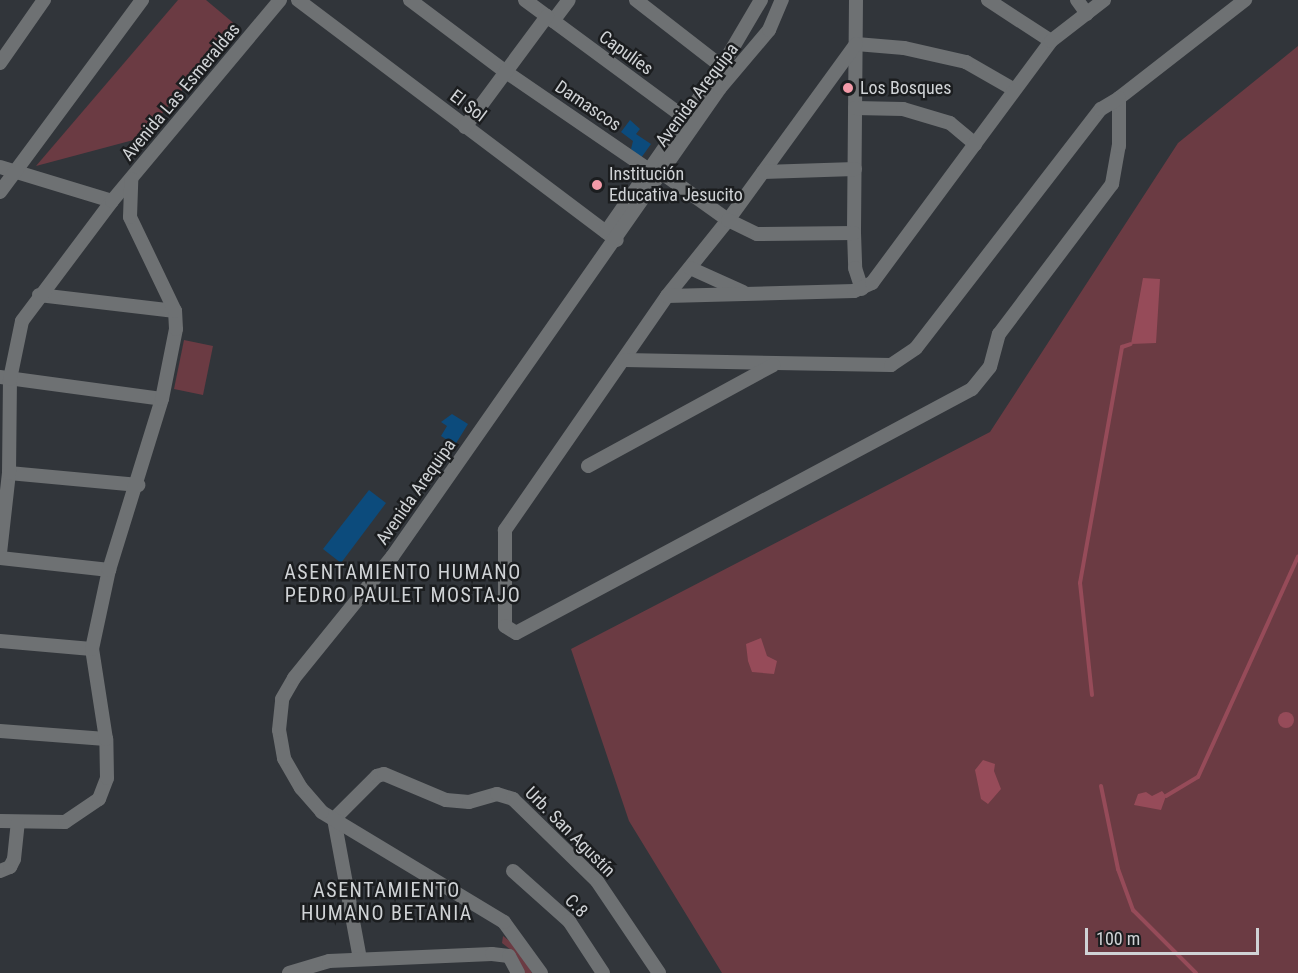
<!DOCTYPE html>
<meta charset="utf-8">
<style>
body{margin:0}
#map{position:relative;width:1298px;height:973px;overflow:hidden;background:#31353a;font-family:"Roboto Condensed",sans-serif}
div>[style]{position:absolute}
.green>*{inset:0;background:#6b3b43}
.water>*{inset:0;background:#964b59}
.round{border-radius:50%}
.stream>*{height:4px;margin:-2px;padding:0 2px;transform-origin:2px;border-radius:2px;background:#964b59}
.building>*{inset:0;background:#0c4b7c}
.minor>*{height:14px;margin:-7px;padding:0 7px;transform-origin:7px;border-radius:7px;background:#6e7173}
.dots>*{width:16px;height:16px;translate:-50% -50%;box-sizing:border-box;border:3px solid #1b1d1f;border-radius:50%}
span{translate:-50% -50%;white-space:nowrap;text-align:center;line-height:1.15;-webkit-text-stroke:5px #1b1d1f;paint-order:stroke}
.street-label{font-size:18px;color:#d0d3d6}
.poi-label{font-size:18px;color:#d0d3d6}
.left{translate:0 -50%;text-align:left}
.neighbourhood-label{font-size:20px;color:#d0d3d6;letter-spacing:1.5px}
.scale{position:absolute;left:1085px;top:928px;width:174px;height:27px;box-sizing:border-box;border:3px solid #d0d3d6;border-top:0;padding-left:8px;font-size:18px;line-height:21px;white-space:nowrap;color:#d0d3d6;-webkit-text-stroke:4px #1b1d1f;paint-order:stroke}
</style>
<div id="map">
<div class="green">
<i style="clip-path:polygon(178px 0,206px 0,237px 26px,141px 138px,36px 166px)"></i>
<i style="clip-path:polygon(1298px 46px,1298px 973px,722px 973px,629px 821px,571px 649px,990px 432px,1178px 143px)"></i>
<i style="clip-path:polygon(184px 340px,213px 346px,203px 395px,174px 389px)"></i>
<i style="clip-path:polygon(503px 936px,518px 947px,532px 973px,524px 973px,511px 950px,502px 943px)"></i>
</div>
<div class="water">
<i style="clip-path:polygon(1143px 278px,1160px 279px,1156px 343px,1131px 344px)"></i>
<i style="clip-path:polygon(761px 638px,767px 656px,777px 661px,774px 674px,752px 672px,748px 661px,746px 644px)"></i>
<i class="round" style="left:1278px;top:712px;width:16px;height:16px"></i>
<i style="clip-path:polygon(983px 760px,995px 764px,994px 771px,1001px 789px,988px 804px,981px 799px,975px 770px)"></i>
<i style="clip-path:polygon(1162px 791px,1166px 796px,1161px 810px,1134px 805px,1138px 794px,1146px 792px,1152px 796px)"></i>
</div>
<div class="stream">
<i style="left:1092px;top:695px;width:113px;rotate:-96.1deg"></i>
<i style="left:1080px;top:583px;width:240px;rotate:-79.9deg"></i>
<i style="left:1122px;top:347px;width:9px;rotate:-18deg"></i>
<i style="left:1101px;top:786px;width:85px;rotate:78.4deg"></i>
<i style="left:1118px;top:869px;width:44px;rotate:69.9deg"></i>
<i style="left:1133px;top:910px;width:89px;rotate:45deg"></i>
<i style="left:1166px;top:796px;width:37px;rotate:-31deg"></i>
<i style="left:1198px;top:777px;width:242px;rotate:-65.6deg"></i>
</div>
<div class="building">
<i style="clip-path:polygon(630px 120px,640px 129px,636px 134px,651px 144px,641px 158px,631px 149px,633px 141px,621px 132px)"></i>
<i style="clip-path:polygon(452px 414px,468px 424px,455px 445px,441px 436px,447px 426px,441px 422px)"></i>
<i style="clip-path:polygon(369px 490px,386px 503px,341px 563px,323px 549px)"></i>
</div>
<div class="minor">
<i style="left:298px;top:0;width:399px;rotate:37deg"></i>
<i style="left:410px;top:0;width:120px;rotate:36.9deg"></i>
<i style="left:506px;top:72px;width:173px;rotate:34.4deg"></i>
<i style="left:525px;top:0;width:199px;rotate:36.4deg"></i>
<i style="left:636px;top:0;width:108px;rotate:37.8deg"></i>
<i style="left:856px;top:0;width:233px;rotate:90.5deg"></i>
<i style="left:854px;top:233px;width:35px;rotate:88deg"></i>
<i style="left:855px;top:268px;width:22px;rotate:72deg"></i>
<i style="left:988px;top:0;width:75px;rotate:33.1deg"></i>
<i style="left:1077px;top:0;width:17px;rotate:54deg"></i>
<i style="left:553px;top:21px;width:26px;rotate:-53deg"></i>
<i style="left:0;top:63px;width:77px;rotate:-55.1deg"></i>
<i style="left:1013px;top:89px;width:54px;rotate:-150.1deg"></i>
<i style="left:966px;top:62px;width:64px;rotate:-167.3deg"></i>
<i style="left:904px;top:48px;width:48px;rotate:-175.2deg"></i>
<i style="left:856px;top:44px;width:218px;rotate:126deg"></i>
<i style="left:728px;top:220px;width:97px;rotate:128.8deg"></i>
<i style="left:667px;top:296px;width:285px;rotate:124.7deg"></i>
<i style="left:505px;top:530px;width:96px;rotate:90deg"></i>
<i style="left:505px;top:626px;width:13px;rotate:32deg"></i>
<i style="left:516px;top:633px;width:517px;rotate:-28.15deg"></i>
<i style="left:972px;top:389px;width:28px;rotate:-51deg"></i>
<i style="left:990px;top:367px;width:34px;rotate:-75deg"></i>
<i style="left:999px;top:334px;width:188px;rotate:-53deg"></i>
<i style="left:1112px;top:184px;width:39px;rotate:-80deg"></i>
<i style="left:1119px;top:146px;width:48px;rotate:-90deg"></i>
<i style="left:1119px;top:98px;width:160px;rotate:-37.9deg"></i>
<i style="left:855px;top:108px;width:48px;rotate:1.2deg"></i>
<i style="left:903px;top:109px;width:49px;rotate:16.6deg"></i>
<i style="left:950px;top:123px;width:33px;rotate:40deg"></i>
<i style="left:465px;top:127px;width:138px;rotate:-53.5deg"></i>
<i style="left:0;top:167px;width:117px;rotate:16.9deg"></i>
<i style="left:763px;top:172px;width:92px;rotate:-1.9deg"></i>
<i style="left:662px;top:173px;width:81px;rotate:35.5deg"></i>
<i style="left:728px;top:220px;width:32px;rotate:26deg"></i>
<i style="left:757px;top:234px;width:97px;rotate:-0.6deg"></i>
<i style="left:0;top:192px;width:239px;rotate:-53.5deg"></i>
<i style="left:606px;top:232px;width:208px;rotate:-55.2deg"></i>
<i style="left:725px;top:61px;width:71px;rotate:-59.5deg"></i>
<i style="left:690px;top:268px;width:58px;rotate:24.4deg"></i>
<i style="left:39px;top:295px;width:137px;rotate:6.7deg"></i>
<i style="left:667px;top:296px;width:187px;rotate:-1.5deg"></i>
<i style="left:854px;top:291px;width:20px;rotate:-24deg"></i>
<i style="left:872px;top:283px;width:301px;rotate:-53.5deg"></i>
<i style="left:1051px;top:41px;width:67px;rotate:-37.7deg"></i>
<i style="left:625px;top:360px;width:266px;rotate:1.1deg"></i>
<i style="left:891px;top:365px;width:30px;rotate:-34deg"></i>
<i style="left:916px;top:348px;width:302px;rotate:-52.3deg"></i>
<i style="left:1101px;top:109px;width:21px;rotate:-31deg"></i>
<i style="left:0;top:377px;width:163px;rotate:7.7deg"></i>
<i style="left:588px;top:466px;width:211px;rotate:-28.6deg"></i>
<i style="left:9px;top:473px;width:130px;rotate:5.3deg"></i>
<i style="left:0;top:553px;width:81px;rotate:-83.6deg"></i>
<i style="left:9px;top:473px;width:94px;rotate:-89.4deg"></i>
<i style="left:10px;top:379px;width:59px;rotate:-78.3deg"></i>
<i style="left:22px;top:321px;width:150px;rotate:-53.1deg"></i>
<i style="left:112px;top:201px;width:262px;rotate:-50.1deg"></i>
<i style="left:0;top:558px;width:110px;rotate:6.3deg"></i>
<i style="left:0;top:641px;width:92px;rotate:5deg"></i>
<i style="left:0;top:731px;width:106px;rotate:4.3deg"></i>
<i style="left:0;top:821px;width:65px;rotate:0.9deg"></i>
<i style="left:65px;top:822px;width:41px;rotate:-34.1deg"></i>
<i style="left:99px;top:799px;width:22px;rotate:-69deg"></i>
<i style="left:107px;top:778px;width:39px;rotate:-91deg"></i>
<i style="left:106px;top:739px;width:91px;rotate:-98.8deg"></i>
<i style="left:92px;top:649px;width:81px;rotate:-77.9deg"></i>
<i style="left:109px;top:570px;width:179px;rotate:-72.8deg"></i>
<i style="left:162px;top:399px;width:71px;rotate:-78.7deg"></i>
<i style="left:176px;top:329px;width:18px;rotate:-93deg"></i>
<i style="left:175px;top:311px;width:104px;rotate:-115.6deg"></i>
<i style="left:130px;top:217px;width:38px;rotate:-88deg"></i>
<i style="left:0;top:871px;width:11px;rotate:-22deg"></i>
<i style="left:10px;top:867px;width:9px;rotate:-63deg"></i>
<i style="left:14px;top:859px;width:36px;rotate:-84deg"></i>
<i style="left:513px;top:871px;width:75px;rotate:41.8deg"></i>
<i style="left:569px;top:921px;width:62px;rotate:56.8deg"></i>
<i style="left:360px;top:959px;width:142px;rotate:-100.5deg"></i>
<i style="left:334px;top:819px;width:61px;rotate:-45deg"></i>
<i style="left:377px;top:776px;width:7px;rotate:-16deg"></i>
<i style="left:384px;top:774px;width:67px;rotate:22.8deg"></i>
<i style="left:446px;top:800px;width:23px;rotate:5deg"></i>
<i style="left:469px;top:802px;width:29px;rotate:-16deg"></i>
<i style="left:497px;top:794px;width:17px;rotate:17deg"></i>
<i style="left:513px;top:799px;width:117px;rotate:44.3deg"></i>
<i style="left:597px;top:881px;width:111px;rotate:56deg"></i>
<i style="left:289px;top:973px;width:42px;rotate:-16.7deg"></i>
<i style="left:329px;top:961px;width:163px;rotate:-2.5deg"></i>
<i style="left:492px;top:954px;width:17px;rotate:7deg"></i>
<i style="left:509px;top:956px;width:19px;rotate:62deg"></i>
<i style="left:541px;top:973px;width:63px;rotate:-126deg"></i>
<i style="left:504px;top:922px;width:213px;rotate:-148.9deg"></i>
<i style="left:322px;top:812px;width:32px;rotate:-131deg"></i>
<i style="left:301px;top:788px;width:34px;rotate:-120deg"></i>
<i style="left:284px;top:758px;width:28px;rotate:-100deg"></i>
<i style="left:279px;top:730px;width:31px;rotate:-84deg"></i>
<i style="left:282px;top:699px;width:24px;rotate:-60deg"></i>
<i style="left:294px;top:678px;width:156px;rotate:-51deg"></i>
<i style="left:392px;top:557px;width:572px;rotate:-55.03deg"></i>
<i style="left:720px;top:88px;width:76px;rotate:-49.8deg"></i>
<i style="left:769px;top:30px;width:33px;rotate:-67deg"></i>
</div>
<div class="dots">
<i style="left:848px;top:88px;background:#f39aa8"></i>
<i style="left:597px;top:185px;background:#f39aa8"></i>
</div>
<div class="street-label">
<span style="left:626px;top:53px;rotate:36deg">Capulíes</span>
<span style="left:181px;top:92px;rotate:-50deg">Avenida Las Esmeraldas</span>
<span style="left:697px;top:95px;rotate:-53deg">Avenida Arequipa</span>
<span style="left:468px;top:106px;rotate:37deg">El Sol</span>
<span style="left:588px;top:106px;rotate:34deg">Damascos</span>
<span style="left:416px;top:492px;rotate:-55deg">Avenida Arequipa</span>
<span style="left:570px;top:832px;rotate:45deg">Urb. San Agustín</span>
<span style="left:576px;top:906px;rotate:47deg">C.8</span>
</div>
<div class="poi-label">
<span class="left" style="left:860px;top:88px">Los Bosques</span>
<span class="left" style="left:609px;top:185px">Institución<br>Educativa Jesucito</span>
</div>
<div class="neighbourhood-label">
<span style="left:403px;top:584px">ASENTAMIENTO HUMANO<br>PEDRO PAULET MOSTAJO</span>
<span style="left:387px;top:902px">ASENTAMIENTO<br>HUMANO BETANIA</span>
</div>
<div class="scale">100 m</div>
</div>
